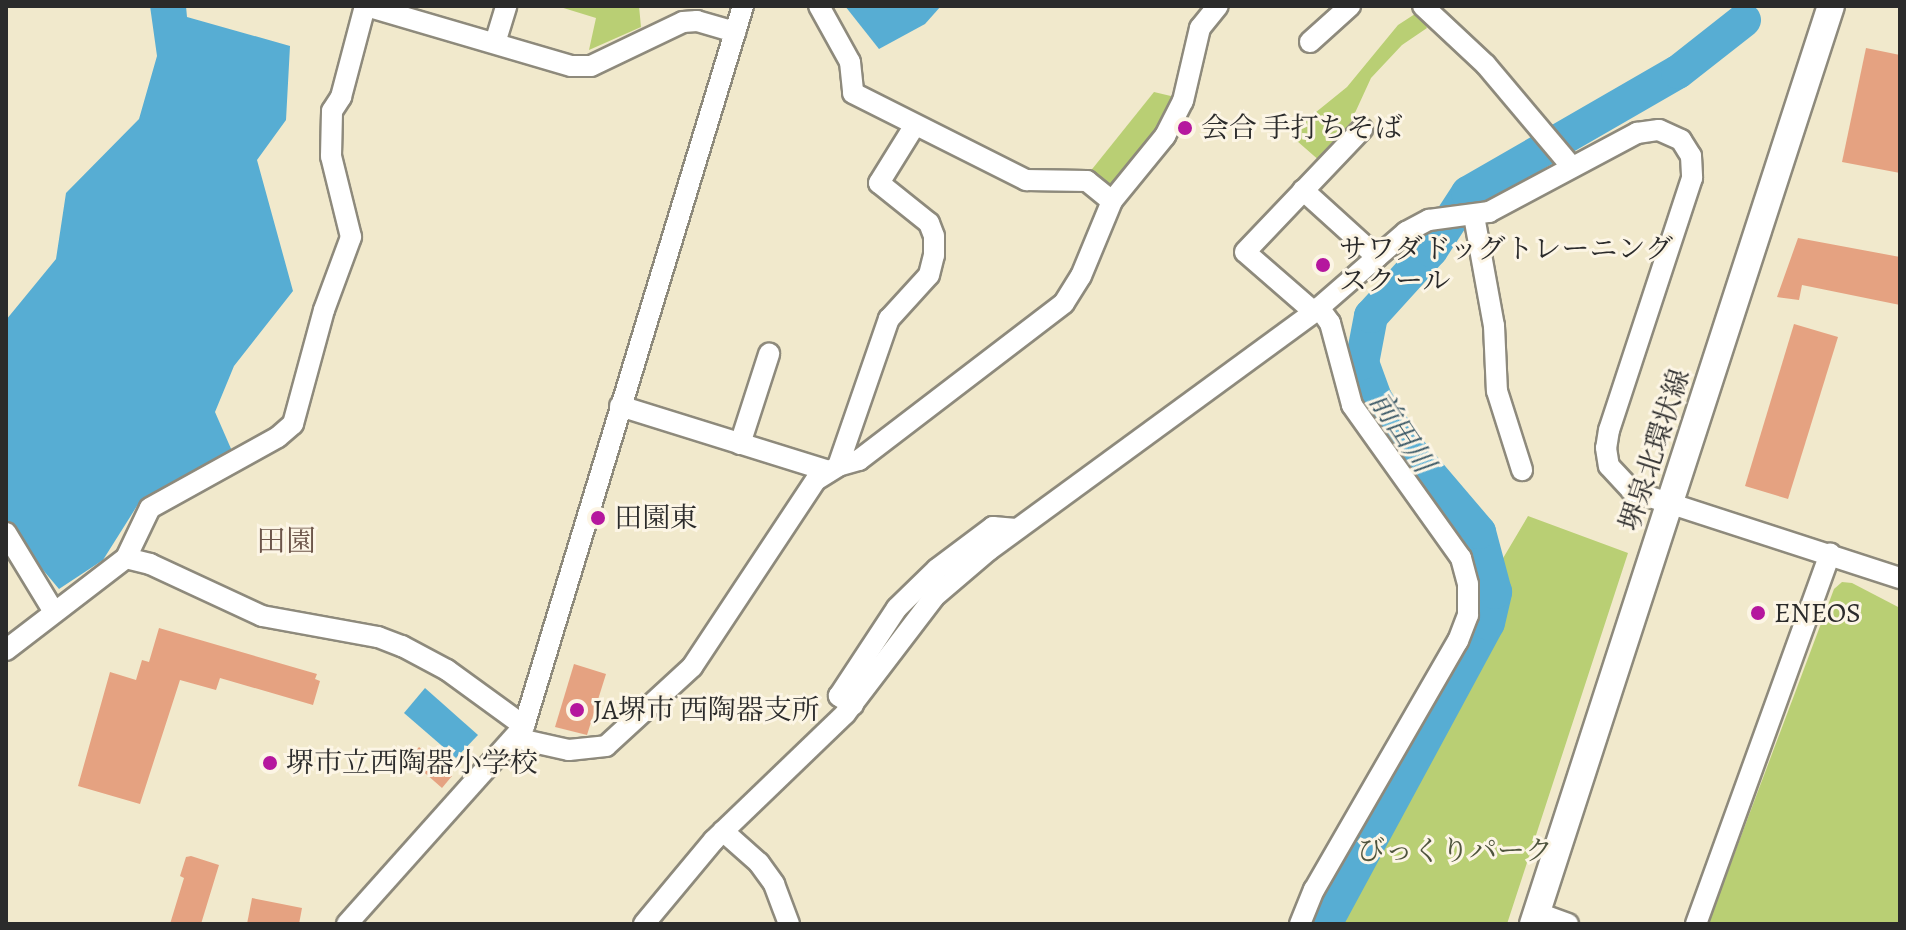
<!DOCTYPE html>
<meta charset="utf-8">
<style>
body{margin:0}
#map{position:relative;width:1906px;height:930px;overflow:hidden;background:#f1e9cc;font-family:Alegreya,"Noto Serif JP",serif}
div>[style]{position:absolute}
.green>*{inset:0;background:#b9cf74}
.water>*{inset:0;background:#57add3}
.river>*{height:34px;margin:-17px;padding:0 17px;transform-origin:17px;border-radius:17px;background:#57add3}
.building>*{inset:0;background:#e5a281}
.roads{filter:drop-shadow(2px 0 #8e8a7c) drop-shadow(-2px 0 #8e8a7c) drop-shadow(0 2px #8e8a7c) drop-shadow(0 -2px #8e8a7c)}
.minor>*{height:20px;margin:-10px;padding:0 10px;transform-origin:10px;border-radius:10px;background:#fff}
.major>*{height:26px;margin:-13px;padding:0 13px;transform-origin:13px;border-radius:13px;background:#fff}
.dots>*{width:22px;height:22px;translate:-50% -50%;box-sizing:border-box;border:4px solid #fcf5e5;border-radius:50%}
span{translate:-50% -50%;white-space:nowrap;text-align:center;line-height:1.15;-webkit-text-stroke:6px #fcf5e5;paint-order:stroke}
.poi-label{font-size:28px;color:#2b2b2b}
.left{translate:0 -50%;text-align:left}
.street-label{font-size:28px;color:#2b2b2b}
.park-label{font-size:28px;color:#4e543d}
.water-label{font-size:30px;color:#3a5866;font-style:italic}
.neighbourhood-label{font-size:30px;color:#6c5549}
.frame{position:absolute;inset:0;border:8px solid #2b2b2b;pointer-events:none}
</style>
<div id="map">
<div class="green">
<i style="clip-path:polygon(557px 6px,639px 6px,641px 27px,589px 50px,596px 18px)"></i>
<i style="clip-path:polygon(1418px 12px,1427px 28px,1402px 45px,1371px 78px,1343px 139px,1321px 162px,1289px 134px,1347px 87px,1398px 25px)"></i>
<i style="clip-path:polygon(1154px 92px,1175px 97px,1160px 132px,1113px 191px,1089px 173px)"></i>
<i style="clip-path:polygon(1528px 516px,1628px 553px,1507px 924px,1335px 924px,1491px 635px,1501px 600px,1499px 565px)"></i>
<i style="clip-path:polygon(1842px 582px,1852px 583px,1900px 608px,1900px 924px,1708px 924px,1834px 589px)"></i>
</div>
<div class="water">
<i style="clip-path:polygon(150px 6px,186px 6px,187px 17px,290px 46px,286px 120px,257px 160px,293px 291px,234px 366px,215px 412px,232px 451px,137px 506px,103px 560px,59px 589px,6px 526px,6px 320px,56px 259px,66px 193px,139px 119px,157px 56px)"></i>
<i style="clip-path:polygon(845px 6px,941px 6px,925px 24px,879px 49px)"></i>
<i style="clip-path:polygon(425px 688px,478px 735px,456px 758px,404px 713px)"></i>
</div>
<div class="river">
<i style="left:1325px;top:924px;width:342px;rotate:-61.6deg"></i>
<i style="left:1488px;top:623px;width:32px;rotate:-77deg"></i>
<i style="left:1495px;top:592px;width:62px;rotate:-104.9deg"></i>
<i style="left:1479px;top:532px;width:116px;rotate:-130.4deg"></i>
<i style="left:1404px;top:444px;width:54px;rotate:-122.2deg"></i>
<i style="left:1375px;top:398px;width:37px;rotate:-110deg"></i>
<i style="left:1362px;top:363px;width:48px;rotate:-79.2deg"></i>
<i style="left:1371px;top:316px;width:89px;rotate:-47.7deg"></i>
<i style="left:1431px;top:250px;width:68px;rotate:-57deg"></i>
<i style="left:1468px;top:193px;width:242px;rotate:-30deg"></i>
<i style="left:1678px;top:72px;width:84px;rotate:-38.2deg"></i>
</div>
<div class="building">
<i style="clip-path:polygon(1866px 48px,1900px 55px,1900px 173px,1842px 162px)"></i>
<i style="clip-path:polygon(1798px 238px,1900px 257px,1900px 305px,1802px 285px,1799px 300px,1777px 297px)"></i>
<i style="clip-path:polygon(1794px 324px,1838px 337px,1788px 499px,1745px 486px)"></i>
<i style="clip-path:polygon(159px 628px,317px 674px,315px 679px,320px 681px,313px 705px,220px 678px,216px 690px,180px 680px,140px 804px,78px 786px,110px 672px,136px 680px,142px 660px,149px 662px)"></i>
<i style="clip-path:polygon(574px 664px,606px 674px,587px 735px,555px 727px)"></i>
<i style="clip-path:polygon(419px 747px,452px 776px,442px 788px,409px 759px)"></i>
<i style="clip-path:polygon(191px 856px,219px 865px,201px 924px,170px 924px,184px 878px,180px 876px,186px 857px)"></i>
<i style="clip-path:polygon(252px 898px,302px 908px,299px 924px,247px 924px)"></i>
</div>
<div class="roads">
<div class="minor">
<i style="left:366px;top:6px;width:214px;rotate:16.3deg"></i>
<i style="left:571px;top:66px;width:20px"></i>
<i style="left:591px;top:66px;width:102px;rotate:-25.6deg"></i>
<i style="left:683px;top:22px;width:14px;rotate:-4deg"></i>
<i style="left:697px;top:21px;width:40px;rotate:16deg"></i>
<i style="left:819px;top:6px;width:64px;rotate:61deg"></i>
<i style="left:850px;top:62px;width:31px;rotate:84deg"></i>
<i style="left:853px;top:93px;width:194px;rotate:26.7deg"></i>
<i style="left:1026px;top:180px;width:61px;rotate:0.9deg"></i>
<i style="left:1087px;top:181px;width:32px;rotate:39deg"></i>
<i style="left:1423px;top:6px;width:86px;rotate:43.1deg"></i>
<i style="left:1486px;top:65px;width:132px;rotate:49.9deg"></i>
<i style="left:1310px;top:42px;width:54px;rotate:-42deg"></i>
<i style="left:495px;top:43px;width:39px;rotate:-73deg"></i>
<i style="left:1303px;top:190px;width:100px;rotate:42.2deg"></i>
<i style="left:1474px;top:216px;width:112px;rotate:79.7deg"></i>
<i style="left:1494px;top:326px;width:65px;rotate:87.4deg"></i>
<i style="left:1497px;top:391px;width:83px;rotate:72.4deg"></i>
<i style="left:1314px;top:312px;width:91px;rotate:-139deg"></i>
<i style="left:1245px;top:252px;width:170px;rotate:-46.4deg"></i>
<i style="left:620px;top:406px;width:219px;rotate:17.3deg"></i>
<i style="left:740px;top:444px;width:95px;rotate:-72.1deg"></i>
<i style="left:838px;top:466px;width:156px;rotate:-70.9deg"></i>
<i style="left:889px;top:319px;width:59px;rotate:-47.7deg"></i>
<i style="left:929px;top:275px;width:21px;rotate:-76deg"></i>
<i style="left:934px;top:255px;width:19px;rotate:-90deg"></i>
<i style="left:934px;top:236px;width:14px;rotate:-111deg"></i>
<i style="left:929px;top:223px;width:64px;rotate:-141.3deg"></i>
<i style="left:879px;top:183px;width:68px;rotate:-58.2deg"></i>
<i style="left:6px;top:533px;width:92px;rotate:58.7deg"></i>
<i style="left:126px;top:558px;width:25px;rotate:14deg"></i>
<i style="left:150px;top:564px;width:123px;rotate:24.9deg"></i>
<i style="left:262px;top:616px;width:118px;rotate:10.3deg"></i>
<i style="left:378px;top:637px;width:26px;rotate:21deg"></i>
<i style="left:402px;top:646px;width:51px;rotate:28.1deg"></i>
<i style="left:447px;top:670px;width:95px;rotate:36deg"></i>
<i style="left:6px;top:650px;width:151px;rotate:-37.5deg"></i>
<i style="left:126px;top:558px;width:55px;rotate:-64.4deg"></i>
<i style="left:150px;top:508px;width:146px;rotate:-29deg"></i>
<i style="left:278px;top:437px;width:20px;rotate:-41deg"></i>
<i style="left:293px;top:424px;width:118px;rotate:-74.8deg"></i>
<i style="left:324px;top:310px;width:78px;rotate:-69.7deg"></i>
<i style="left:351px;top:237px;width:83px;rotate:-103.9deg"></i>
<i style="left:331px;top:156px;width:45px;rotate:-88.7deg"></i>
<i style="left:332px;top:111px;width:17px;rotate:-57deg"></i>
<i style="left:341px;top:97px;width:94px;rotate:-75.2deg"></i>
<i style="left:853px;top:705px;width:17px;rotate:-147deg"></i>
<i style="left:839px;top:696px;width:105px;rotate:-56.6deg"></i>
<i style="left:897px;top:608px;width:56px;rotate:-44.3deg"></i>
<i style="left:937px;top:569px;width:70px;rotate:-36.9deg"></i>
<i style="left:993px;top:527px;width:23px;rotate:5deg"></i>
<i style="left:515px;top:738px;width:55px;rotate:12.5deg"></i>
<i style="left:569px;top:750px;width:37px;rotate:-6deg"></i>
<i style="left:606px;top:746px;width:117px;rotate:-42.6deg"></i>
<i style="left:692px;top:667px;width:224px;rotate:-56.5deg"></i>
<i style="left:816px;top:480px;width:26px;rotate:-32deg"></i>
<i style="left:838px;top:466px;width:22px;rotate:-16deg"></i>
<i style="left:859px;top:460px;width:258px;rotate:-37.4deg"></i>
<i style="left:1064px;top:303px;width:32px;rotate:-58deg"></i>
<i style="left:1081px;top:276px;width:81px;rotate:-67.5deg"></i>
<i style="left:1112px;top:201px;width:84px;rotate:-50.8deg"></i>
<i style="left:1165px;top:136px;width:39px;rotate:-63deg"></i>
<i style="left:1183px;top:101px;width:75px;rotate:-76.9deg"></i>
<i style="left:1200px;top:28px;width:28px;rotate:-51deg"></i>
<i style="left:723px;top:831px;width:48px;rotate:41.6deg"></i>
<i style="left:759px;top:863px;width:26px;rotate:54deg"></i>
<i style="left:774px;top:884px;width:43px;rotate:69.4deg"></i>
<i style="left:1538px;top:913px;width:32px;rotate:20deg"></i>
<i style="left:347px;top:924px;width:266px;rotate:-48.2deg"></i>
<i style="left:524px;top:726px;width:753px;rotate:-73.08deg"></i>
<i style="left:644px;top:924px;width:109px;rotate:-50.2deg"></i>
<i style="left:714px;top:840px;width:182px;rotate:-43.9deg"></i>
<i style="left:845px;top:714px;width:147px;rotate:-52.7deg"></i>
<i style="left:934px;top:597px;width:72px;rotate:-40.5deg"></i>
<i style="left:989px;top:550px;width:403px;rotate:-36.2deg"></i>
<i style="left:1314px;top:312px;width:122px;rotate:-41deg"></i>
<i style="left:1406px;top:232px;width:26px;rotate:-28deg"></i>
<i style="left:1429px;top:220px;width:61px;rotate:-7.6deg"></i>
<i style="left:1489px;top:212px;width:168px;rotate:-28.1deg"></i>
<i style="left:1637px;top:133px;width:22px;rotate:-8deg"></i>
<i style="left:1659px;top:130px;width:24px;rotate:24deg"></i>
<i style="left:1681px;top:140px;width:19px;rotate:58deg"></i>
<i style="left:1691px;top:156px;width:22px;rotate:87deg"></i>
<i style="left:1692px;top:178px;width:265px;rotate:108.2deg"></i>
<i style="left:1609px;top:430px;width:18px;rotate:99deg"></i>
<i style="left:1606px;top:448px;width:18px;rotate:81deg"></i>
<i style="left:1609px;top:466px;width:34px;rotate:47deg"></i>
<i style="left:1632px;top:491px;width:282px;rotate:18deg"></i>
<i style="left:1300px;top:924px;width:37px;rotate:-68deg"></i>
<i style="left:1314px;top:890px;width:288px;rotate:-60deg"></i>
<i style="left:1458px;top:641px;width:28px;rotate:-69deg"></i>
<i style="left:1468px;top:615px;width:31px;rotate:-90deg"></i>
<i style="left:1468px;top:584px;width:27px;rotate:-105deg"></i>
<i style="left:1461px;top:558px;width:188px;rotate:-125.5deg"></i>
<i style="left:1352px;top:405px;width:85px;rotate:-105deg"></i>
<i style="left:1330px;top:323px;width:19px;rotate:-126deg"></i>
<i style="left:1696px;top:924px;width:394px;rotate:-70.1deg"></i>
</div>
<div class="major">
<i style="left:1533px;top:924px;width:965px;rotate:-72.02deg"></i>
</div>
</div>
<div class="dots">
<i style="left:1185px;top:128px;background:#b5179e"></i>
<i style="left:1323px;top:265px;background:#b5179e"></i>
<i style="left:598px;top:518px;background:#b5179e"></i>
<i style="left:1758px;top:613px;background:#b5179e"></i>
<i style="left:577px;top:710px;background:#b5179e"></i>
<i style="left:270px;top:763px;background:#b5179e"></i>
</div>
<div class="poi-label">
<span class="left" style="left:1201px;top:128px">会合 手打ちそば</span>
<span class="left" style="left:1339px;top:265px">サワダドッグトレーニング<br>スクール</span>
<span class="left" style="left:614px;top:518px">田園東</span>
<span class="left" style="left:1774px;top:613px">ENEOS</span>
<span class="left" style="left:593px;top:710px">JA堺市 西陶器支所</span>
<span class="left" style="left:286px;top:763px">堺市立西陶器小学校</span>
</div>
<div class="street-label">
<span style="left:1655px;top:450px;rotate:-72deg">堺泉北環状線</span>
</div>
<div class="park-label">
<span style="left:1455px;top:851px">びっくりパーク</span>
</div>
<div class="water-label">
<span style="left:1402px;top:432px;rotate:56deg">前田川</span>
</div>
<div class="neighbourhood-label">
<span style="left:286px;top:541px">田園</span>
</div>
<div class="frame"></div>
</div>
